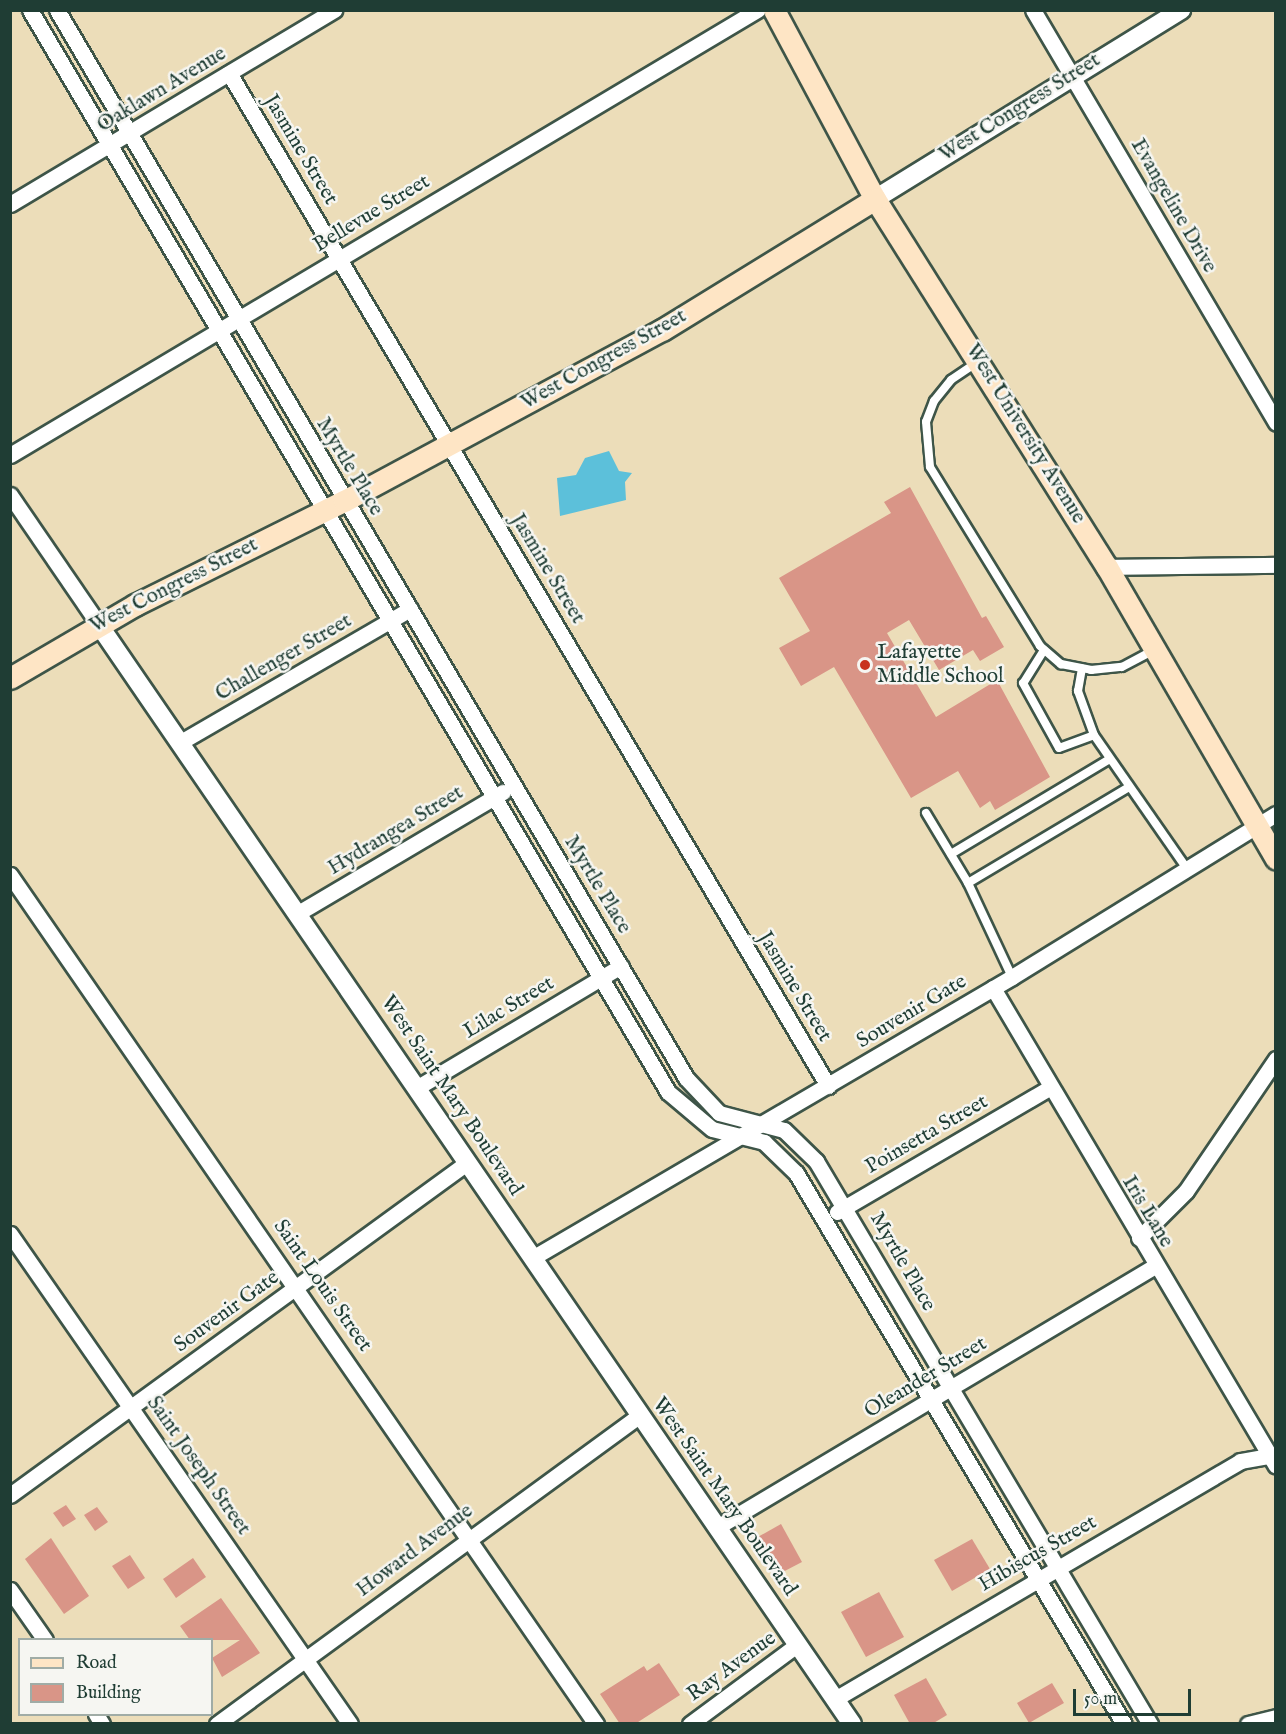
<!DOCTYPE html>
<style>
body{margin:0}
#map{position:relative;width:1286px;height:1734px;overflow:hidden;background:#ecddb9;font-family:"IM FELL English",serif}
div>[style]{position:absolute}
.water>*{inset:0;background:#5cc0da}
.building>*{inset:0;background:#d99587}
.roads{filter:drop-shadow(2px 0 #3e5548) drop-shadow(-2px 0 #3e5548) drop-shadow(0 2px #3e5548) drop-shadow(0 -2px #3e5548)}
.service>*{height:8px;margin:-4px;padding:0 4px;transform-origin:4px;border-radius:4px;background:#fff}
.minor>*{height:15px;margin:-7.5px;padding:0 7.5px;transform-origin:7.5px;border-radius:7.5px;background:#fff}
.tertiary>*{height:18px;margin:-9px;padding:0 9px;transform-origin:9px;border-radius:9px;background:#fff}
.secondary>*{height:21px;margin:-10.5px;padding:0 10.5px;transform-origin:10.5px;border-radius:10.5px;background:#fee5c5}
.dots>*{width:16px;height:16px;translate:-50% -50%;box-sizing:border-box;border:3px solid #f6f6f2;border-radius:50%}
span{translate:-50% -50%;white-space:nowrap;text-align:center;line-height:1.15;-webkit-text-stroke:5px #f6f6f2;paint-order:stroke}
.street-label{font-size:21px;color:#1f3d34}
.poi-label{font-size:21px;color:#1f3d34}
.left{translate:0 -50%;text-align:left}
.frame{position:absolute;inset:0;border:12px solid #1f3d34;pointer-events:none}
.legend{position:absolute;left:18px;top:1638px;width:195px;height:78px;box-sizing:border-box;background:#f6f6f2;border:2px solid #a0aca6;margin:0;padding:8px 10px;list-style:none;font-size:18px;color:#1f3d34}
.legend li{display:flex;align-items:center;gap:12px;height:30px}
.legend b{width:30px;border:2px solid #a0aca6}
.scale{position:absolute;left:1073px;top:1689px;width:118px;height:27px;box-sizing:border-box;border:3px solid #1f3d34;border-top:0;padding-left:8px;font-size:18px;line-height:21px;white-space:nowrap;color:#1f3d34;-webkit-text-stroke:4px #f6f6f2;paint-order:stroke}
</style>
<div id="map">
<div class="water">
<i style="clip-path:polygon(609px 451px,619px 471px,632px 473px,625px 482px,626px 500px,560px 516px,557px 478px,576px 475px,585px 458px)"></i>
</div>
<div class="building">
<i style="clip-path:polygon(910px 487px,982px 618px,986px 616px,1004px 647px,980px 661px,973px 650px,939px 670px,909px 620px,887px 633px,936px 717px,997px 680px,1050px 777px,995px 810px,990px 801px,980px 808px,958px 771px,911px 798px,834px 667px,801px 686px,779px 648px,810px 631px,779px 578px,891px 513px,884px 502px)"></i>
<i style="clip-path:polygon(66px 1505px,76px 1519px,63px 1527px,53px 1513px)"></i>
<i style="clip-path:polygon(97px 1507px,108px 1522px,95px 1531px,84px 1515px)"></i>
<i style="clip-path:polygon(781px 1524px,802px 1562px,777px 1575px,756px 1538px)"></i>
<i style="clip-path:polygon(51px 1538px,89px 1596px,64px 1614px,25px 1559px)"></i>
<i style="clip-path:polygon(972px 1539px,990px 1569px,952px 1591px,934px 1560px)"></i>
<i style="clip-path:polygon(130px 1555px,145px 1578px,128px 1589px,112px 1566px)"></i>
<i style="clip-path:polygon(193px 1558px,206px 1577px,176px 1598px,163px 1579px)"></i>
<i style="clip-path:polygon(879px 1592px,904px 1637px,866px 1657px,841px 1612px)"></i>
<i style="clip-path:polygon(221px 1598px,260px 1653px,222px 1677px,212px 1658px,240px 1640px,190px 1640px,180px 1626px)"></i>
<i style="clip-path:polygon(659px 1663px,680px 1695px,635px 1724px,620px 1724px,600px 1694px,644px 1666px,647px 1671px)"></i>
<i style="clip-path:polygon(926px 1678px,947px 1715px,932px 1724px,910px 1724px,894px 1695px)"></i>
<i style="clip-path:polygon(1052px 1683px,1064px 1703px,1029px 1723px,1017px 1703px)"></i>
</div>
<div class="roads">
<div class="service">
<i style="left:976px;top:363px;width:30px;rotate:146deg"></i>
<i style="left:951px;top:380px;width:27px;rotate:129deg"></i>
<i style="left:934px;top:401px;width:22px;rotate:111deg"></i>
<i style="left:926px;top:422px;width:45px;rotate:84.9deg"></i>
<i style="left:930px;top:467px;width:210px;rotate:58.4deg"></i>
<i style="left:1040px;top:646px;width:28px;rotate:41deg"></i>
<i style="left:1061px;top:664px;width:31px;rotate:11deg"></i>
<i style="left:1091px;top:670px;width:31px;rotate:-6deg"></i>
<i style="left:1122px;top:667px;width:36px;rotate:-28deg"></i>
<i style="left:1044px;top:650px;width:39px;rotate:122deg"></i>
<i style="left:1023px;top:683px;width:74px;rotate:61deg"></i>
<i style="left:1059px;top:748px;width:37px;rotate:-20deg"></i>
<i style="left:1094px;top:735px;width:47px;rotate:-110deg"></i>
<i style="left:1078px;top:691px;width:23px;rotate:-80deg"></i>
<i style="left:1094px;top:735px;width:163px;rotate:55.2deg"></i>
<i style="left:926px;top:813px;width:82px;rotate:59deg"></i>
<i style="left:968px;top:883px;width:187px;rotate:-30.8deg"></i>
<i style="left:951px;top:854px;width:185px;rotate:-30.9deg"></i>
<i style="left:968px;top:883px;width:104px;rotate:64.9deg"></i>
</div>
<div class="minor">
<i style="left:30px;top:10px;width:1256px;rotate:59.47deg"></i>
<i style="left:668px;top:1092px;width:57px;rotate:40.1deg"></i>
<i style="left:712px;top:1129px;width:54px;rotate:14deg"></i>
<i style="left:764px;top:1142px;width:45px;rotate:44.1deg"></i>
<i style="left:796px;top:1173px;width:641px;rotate:59.24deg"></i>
<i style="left:57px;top:10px;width:1239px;rotate:59.5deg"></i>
<i style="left:686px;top:1078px;width:48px;rotate:46.7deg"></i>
<i style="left:719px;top:1113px;width:67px;rotate:14.7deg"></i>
<i style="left:784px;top:1130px;width:45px;rotate:44.1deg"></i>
<i style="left:816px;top:1161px;width:655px;rotate:59.32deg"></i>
<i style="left:1033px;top:10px;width:479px;rotate:59.5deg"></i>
<i style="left:229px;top:73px;width:1177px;rotate:59.4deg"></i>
<i style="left:10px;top:204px;width:378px;rotate:-30.9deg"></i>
<i style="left:10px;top:455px;width:870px;rotate:-30.78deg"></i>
<i style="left:10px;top:495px;width:158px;rotate:55.6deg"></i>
<i style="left:1107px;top:567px;width:169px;rotate:-0.7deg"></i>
<i style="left:179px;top:743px;width:267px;rotate:-30.1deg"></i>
<i style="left:10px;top:875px;width:1032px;rotate:55.39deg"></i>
<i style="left:300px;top:912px;width:236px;rotate:-30.6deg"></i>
<i style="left:993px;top:988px;width:555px;rotate:59.37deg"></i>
<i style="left:418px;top:1087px;width:236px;rotate:-30.8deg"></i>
<i style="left:837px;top:1212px;width:246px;rotate:-30.3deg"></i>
<i style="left:10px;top:1234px;width:596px;rotate:55.24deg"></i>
<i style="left:1139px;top:1238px;width:66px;rotate:-45deg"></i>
<i style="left:1186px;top:1191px;width:160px;rotate:-55.7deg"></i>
<i style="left:534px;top:1257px;width:554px;rotate:-30.36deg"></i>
<i style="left:1012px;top:977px;width:310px;rotate:-31.7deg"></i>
<i style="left:10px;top:1495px;width:566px;rotate:-36.02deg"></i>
<i style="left:719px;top:1526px;width:508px;rotate:-30.81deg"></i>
<i style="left:10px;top:1590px;width:61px;rotate:55deg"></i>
<i style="left:835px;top:1699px;width:470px;rotate:-30.4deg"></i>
<i style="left:1240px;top:1461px;width:35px;rotate:-10deg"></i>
<i style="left:96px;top:1714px;width:12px;rotate:59deg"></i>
<i style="left:217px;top:1724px;width:524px;rotate:-36.15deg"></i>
<i style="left:690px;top:1724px;width:134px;rotate:-36.5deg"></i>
<i style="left:1248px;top:1724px;width:29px;rotate:-14deg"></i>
</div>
<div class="tertiary">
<i style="left:875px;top:199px;width:360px;rotate:-31.7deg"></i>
<i style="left:99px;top:625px;width:1332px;rotate:55.58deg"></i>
</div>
<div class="secondary">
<i style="left:774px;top:10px;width:214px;rotate:61.9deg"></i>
<i style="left:875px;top:199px;width:435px;rotate:57.8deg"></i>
<i style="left:1107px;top:567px;width:337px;rotate:59.9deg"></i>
<i style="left:10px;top:678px;width:145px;rotate:-30.3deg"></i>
<i style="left:135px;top:605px;width:233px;rotate:-26.5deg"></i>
<i style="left:344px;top:501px;width:361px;rotate:-28.3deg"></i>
<i style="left:662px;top:330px;width:250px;rotate:-31.6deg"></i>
</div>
</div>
<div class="dots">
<i style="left:865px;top:665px;background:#c8321e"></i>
</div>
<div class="street-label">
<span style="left:162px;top:90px;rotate:-31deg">Oaklawn Avenue</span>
<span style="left:1020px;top:108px;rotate:-32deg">West Congress Street</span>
<span style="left:300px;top:150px;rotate:59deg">Jasmine Street</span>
<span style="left:1173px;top:206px;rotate:60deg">Evangeline Drive</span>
<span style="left:372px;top:214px;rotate:-31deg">Bellevue Street</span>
<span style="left:604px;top:360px;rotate:-29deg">West Congress Street</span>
<span style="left:1025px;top:434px;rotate:58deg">West University Avenue</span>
<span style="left:349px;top:467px;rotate:59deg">Myrtle Place</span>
<span style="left:547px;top:569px;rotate:59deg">Jasmine Street</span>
<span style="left:174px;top:586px;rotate:-27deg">West Congress Street</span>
<span style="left:284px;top:658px;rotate:-30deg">Challenger Street</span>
<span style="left:396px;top:831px;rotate:-31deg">Hydrangea Street</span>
<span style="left:597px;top:885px;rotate:59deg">Myrtle Place</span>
<span style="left:794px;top:987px;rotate:59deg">Jasmine Street</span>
<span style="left:509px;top:1008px;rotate:-31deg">Lilac Street</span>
<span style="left:912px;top:1012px;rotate:-31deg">Souvenir Gate</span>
<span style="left:451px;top:1096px;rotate:56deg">West Saint Mary Boulevard</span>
<span style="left:927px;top:1135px;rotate:-30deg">Poinsetta Street</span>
<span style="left:1147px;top:1212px;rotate:59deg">Iris Lane</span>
<span style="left:902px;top:1262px;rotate:60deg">Myrtle Place</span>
<span style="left:322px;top:1286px;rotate:55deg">Saint Louis Street</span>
<span style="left:227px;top:1312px;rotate:-36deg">Souvenir Gate</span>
<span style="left:926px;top:1378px;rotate:-31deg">Oleander Street</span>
<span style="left:198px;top:1466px;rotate:55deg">Saint Joseph Street</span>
<span style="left:724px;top:1497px;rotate:55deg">West Saint Mary Boulevard</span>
<span style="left:415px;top:1551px;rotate:-37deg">Howard Avenue</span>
<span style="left:1038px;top:1554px;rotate:-30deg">Hibiscus Street</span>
<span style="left:732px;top:1667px;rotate:-36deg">Ray Avenue</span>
</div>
<div class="poi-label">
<span class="left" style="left:877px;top:665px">Lafayette<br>Middle School</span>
</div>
<div class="frame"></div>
<ul class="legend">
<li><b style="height:8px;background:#fee5c5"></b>Road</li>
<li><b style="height:16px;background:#d99587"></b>Building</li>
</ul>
<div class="scale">50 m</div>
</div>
